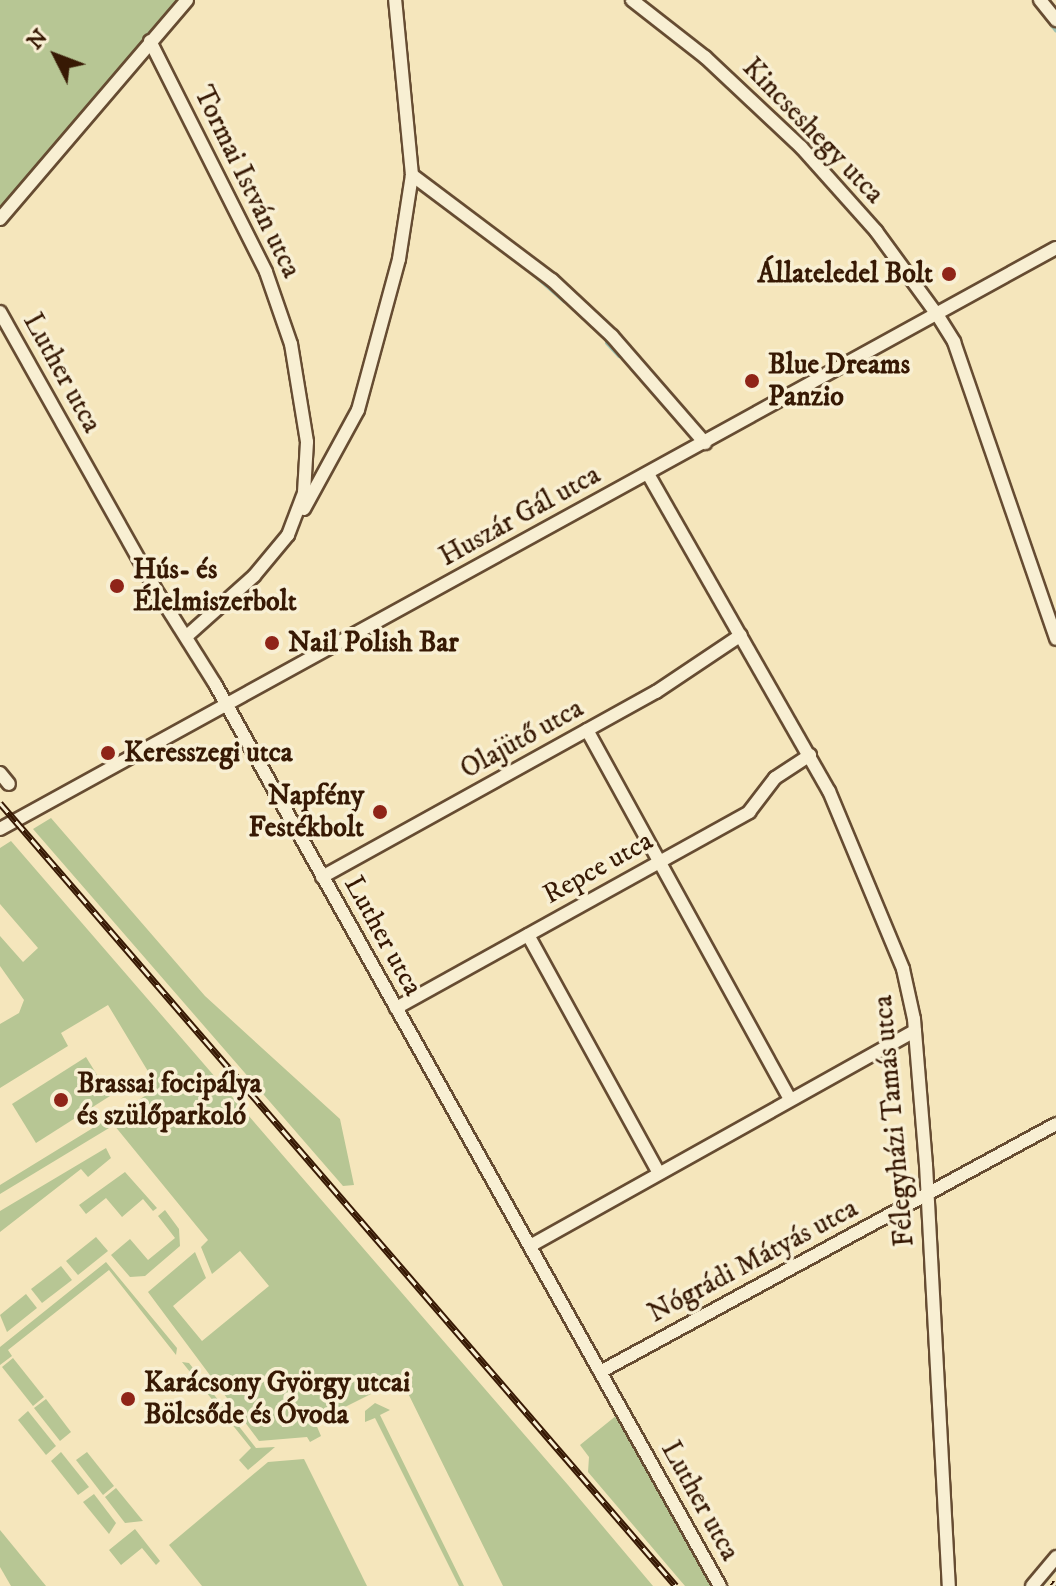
<!DOCTYPE html>
<meta charset="utf-8">
<style>
body{margin:0}
#map{position:relative;width:1056px;height:1586px;overflow:hidden;background:#f5e6bc;font-family:"IM FELL DW Pica",serif}
div>[style]{position:absolute}
.green>*{inset:0;background:#b7c694}
.stream>*{height:4px;margin:-2px;padding:0 2px;transform-origin:2px;border-radius:2px;background:#9cc0b0}
.roads{filter:drop-shadow(2px 0 #664c32) drop-shadow(-2px 0 #664c32) drop-shadow(0 2px #664c32) drop-shadow(0 -2px #664c32)}
.street>*{height:12px;margin:-6px;padding:0 6px;transform-origin:6px;border-radius:6px;background:#f8efd3}
.rail>*{height:7px;margin-top:-3.5px;transform-origin:0;background:repeating-linear-gradient(90deg,#f8efd3 0 12px,#371904 0 24px);box-sizing:border-box;border-block:2px solid #371904}
.dots>*{width:22px;height:22px;translate:-50% -50%;box-sizing:border-box;border:4px solid #f8efd3;border-radius:50%}
span{translate:-50% -50%;white-space:nowrap;text-align:center;line-height:1.15;-webkit-text-stroke:7px #f8efd3;paint-order:stroke}
.street-label{font-size:28px;color:#371904}
.poi-label{font-size:28px;color:#371904;font-weight:700}
.right{translate:-100% -50%;text-align:right}
.left{translate:0 -50%;text-align:left}
.north{position:absolute;left:16px;top:16px;width:80px;height:80px;-webkit-text-stroke:6px #f8efd3;paint-order:stroke;rotate:312deg;font-size:22px;font-weight:700;line-height:32px;text-align:center;color:#371904}
.north::after{content:'';display:block;margin:auto;width:28px;height:36px;background:#371904;clip-path:polygon(50% 0,100% 100%,50% 72%,0 100%)}
</style>
<div id="map">
<div class="green">
<i style="clip-path:polygon(0 0,179px 0,0 211px)"></i>
<i style="clip-path:polygon(51px 818px,205px 996px,340px 1119px,354px 1185px,343px 1186px,33px 829px)"></i>
<i style="clip-path:polygon(11px 841px,568px 1485px,653px 1586px,503px 1586px,401px 1379px,315px 1422px,321px 1436px,310px 1442px,307px 1437px,259px 1441px,148px 1292px,195px 1252px,206px 1278px,173px 1306px,202px 1341px,269px 1286px,240px 1251px,212px 1274px,201px 1247px,208px 1240px,114px 1125px,0 1194px,0 1185px,145px 1096px,143px 1091px,155px 1083px,108px 1005px,61px 1033px,68px 1046px,0 1088px,0 1024px,19px 1013px,24px 1000px,0 966px,0 936px,23px 962px,38px 948px,0 904px,0 848px)"></i>
<i style="clip-path:polygon(86px 1057px,110px 1096px,36px 1143px,12px 1104px)"></i>
<i style="clip-path:polygon(106px 1148px,111px 1158px,88px 1177px,81px 1169px,0 1232px,0 1211px)"></i>
<i style="clip-path:polygon(125px 1172px,157px 1208px,153px 1211px,143px 1199px,122px 1217px,106px 1198px,86px 1214px,79px 1205px)"></i>
<i style="clip-path:polygon(165px 1210px,179px 1229px,180px 1246px,145px 1276px,130px 1277px,111px 1255px,130px 1239px,148px 1260px,175px 1238px,158px 1216px)"></i>
<i style="clip-path:polygon(96px 1237px,108px 1251px,78px 1275px,66px 1261px)"></i>
<i style="clip-path:polygon(106px 1262px,177px 1348px,176px 1355px,109px 1270px,8px 1350px,12px 1356px,0 1365px,0 1347px)"></i>
<i style="clip-path:polygon(61px 1266px,72px 1280px,42px 1303px,31px 1289px)"></i>
<i style="clip-path:polygon(26px 1294px,37px 1308px,7px 1332px,0 1315px)"></i>
<i style="clip-path:polygon(13px 1358px,44px 1397px,33px 1406px,2px 1367px)"></i>
<i style="clip-path:polygon(182px 1362px,189px 1363px,256px 1448px,275px 1447px,248px 1470px,239px 1460px,251px 1448px)"></i>
<i style="clip-path:polygon(46px 1399px,71px 1432px,60px 1441px,34px 1408px)"></i>
<i style="clip-path:polygon(375px 1403px,390px 1410px,380px 1415px,464px 1586px,459px 1586px,375px 1418px,365px 1422px,365px 1411px)"></i>
<i style="clip-path:polygon(28px 1411px,56px 1446px,46px 1455px,18px 1420px)"></i>
<i style="clip-path:polygon(617px 1415px,698px 1561px,712px 1586px,685px 1586px,588px 1472px,589px 1457px,580px 1445px)"></i>
<i style="clip-path:polygon(61px 1452px,89px 1487px,78px 1495px,51px 1461px)"></i>
<i style="clip-path:polygon(87px 1452px,114px 1486px,103px 1495px,76px 1460px)"></i>
<i style="clip-path:polygon(304px 1459px,367px 1586px,202px 1586px,169px 1545px,268px 1462px)"></i>
<i style="clip-path:polygon(116px 1488px,143px 1521px,125px 1523px,105px 1497px)"></i>
<i style="clip-path:polygon(94px 1494px,116px 1523px,109px 1534px,83px 1502px)"></i>
<i style="clip-path:polygon(135px 1529px,160px 1561px,156px 1565px,142px 1548px,121px 1565px,109px 1550px)"></i>
<i style="clip-path:polygon(0 1530px,46px 1586px,11px 1586px,0 1567px)"></i>
</div>
<div class="stream">
<i style="left:1037px;top:6px;width:31px;rotate:52deg"></i>
<i style="left:532px;top:273px;width:43px;rotate:41.2deg"></i>
<i style="left:607px;top:343px;width:18px;rotate:47deg"></i>
<i style="left:1041px;top:1586px;width:23px;rotate:-50deg"></i>
</div>
<div class="roads">
<div class="street">
<i style="left:632px;top:0;width:93px;rotate:38deg"></i>
<i style="left:705px;top:57px;width:132px;rotate:43.2deg"></i>
<i style="left:801px;top:147px;width:113px;rotate:48.2deg"></i>
<i style="left:876px;top:231px;width:105px;rotate:53.9deg"></i>
<i style="left:938px;top:316px;width:31px;rotate:58deg"></i>
<i style="left:954px;top:342px;width:314px;rotate:71deg"></i>
<i style="left:1040px;top:0;width:26px;rotate:51deg"></i>
<i style="left:150px;top:41px;width:258px;rotate:63.3deg"></i>
<i style="left:266px;top:272px;width:76px;rotate:70.9deg"></i>
<i style="left:291px;top:344px;width:99px;rotate:80.7deg"></i>
<i style="left:307px;top:442px;width:51px;rotate:93.4deg"></i>
<i style="left:304px;top:493px;width:45px;rotate:110.9deg"></i>
<i style="left:288px;top:535px;width:53px;rotate:129.7deg"></i>
<i style="left:254px;top:576px;width:90px;rotate:138.2deg"></i>
<i style="left:412px;top:175px;width:175px;rotate:36.9deg"></i>
<i style="left:552px;top:280px;width:82px;rotate:43deg"></i>
<i style="left:612px;top:336px;width:142px;rotate:49deg"></i>
<i style="left:0;top:219px;width:288px;rotate:-49.5deg"></i>
<i style="left:0;top:312px;width:325px;rotate:60.7deg"></i>
<i style="left:159px;top:595px;width:105px;rotate:57.8deg"></i>
<i style="left:215px;top:684px;width:1034px;rotate:60.76deg"></i>
<i style="left:648px;top:474px;width:365px;rotate:60.3deg"></i>
<i style="left:829px;top:791px;width:193px;rotate:67.4deg"></i>
<i style="left:903px;top:969px;width:51px;rotate:77.6deg"></i>
<i style="left:914px;top:1019px;width:146px;rotate:85.3deg"></i>
<i style="left:926px;top:1165px;width:422px;rotate:86.9deg"></i>
<i style="left:304px;top:509px;width:113px;rotate:-61.4deg"></i>
<i style="left:358px;top:410px;width:156px;rotate:-74.8deg"></i>
<i style="left:399px;top:259px;width:85px;rotate:-81.2deg"></i>
<i style="left:412px;top:175px;width:176px;rotate:-95.5deg"></i>
<i style="left:587px;top:730px;width:421px;rotate:61.2deg"></i>
<i style="left:0;top:773px;width:14px;rotate:51deg"></i>
<i style="left:0;top:829px;width:1205px;rotate:-28.82deg"></i>
<i style="left:322px;top:877px;width:382px;rotate:-29deg"></i>
<i style="left:656px;top:692px;width:102px;rotate:-33.8deg"></i>
<i style="left:528px;top:935px;width:272px;rotate:61.2deg"></i>
<i style="left:396px;top:1008px;width:404px;rotate:-29deg"></i>
<i style="left:749px;top:812px;width:43px;rotate:-52.6deg"></i>
<i style="left:775px;top:778px;width:42px;rotate:-33.3deg"></i>
<i style="left:530px;top:1246px;width:441px;rotate:-29.2deg"></i>
<i style="left:600px;top:1372px;width:519px;rotate:-28.54deg"></i>
<i style="left:1032px;top:1586px;width:38px;rotate:-50deg"></i>
</div>
</div>
<div class="rail">
<i style="left:0;top:803px;width:1034px;rotate:49.19deg"></i>
<i style="left:1053px;top:1586px;width:5px;rotate:-53deg"></i>
</div>
<div class="dots">
<i style="left:949px;top:274px;background:#8f2418"></i>
<i style="left:752px;top:381px;background:#8f2418"></i>
<i style="left:117px;top:586px;background:#8f2418"></i>
<i style="left:272px;top:643px;background:#8f2418"></i>
<i style="left:108px;top:753px;background:#8f2418"></i>
<i style="left:380px;top:812px;background:#8f2418"></i>
<i style="left:61px;top:1100px;background:#8f2418"></i>
<i style="left:128px;top:1399px;background:#8f2418"></i>
</div>
<div class="street-label">
<span style="left:813px;top:131px;rotate:46deg">Kincseshegy utca</span>
<span style="left:247px;top:182px;rotate:64deg">Tormai István utca</span>
<span style="left:62px;top:373px;rotate:61deg">Luther utca</span>
<span style="left:520px;top:516px;rotate:-29deg">Huszár Gál utca</span>
<span style="left:522px;top:739px;rotate:-29deg">Olajütő utca</span>
<span style="left:598px;top:868px;rotate:-29deg">Repce utca</span>
<span style="left:383px;top:936px;rotate:61deg">Luther utca</span>
<span style="left:894px;top:1121px;rotate:-95deg">Félegyházi Tamás utca</span>
<span style="left:753px;top:1261px;rotate:-28deg">Nógrádi Mátyás utca</span>
<span style="left:700px;top:1501px;rotate:61deg">Luther utca</span>
</div>
<div class="poi-label">
<span class="right" style="left:933px;top:274px">Állateledel Bolt</span>
<span class="left" style="left:768px;top:381px">Blue Dreams<br>Panzio</span>
<span class="left" style="left:133px;top:586px">Hús- és<br>Élelmiszerbolt</span>
<span class="left" style="left:288px;top:643px">Nail Polish Bar</span>
<span class="left" style="left:124px;top:753px">Keresszegi utca</span>
<span class="right" style="left:364px;top:812px">Napfény<br>Festékbolt</span>
<span class="left" style="left:77px;top:1100px">Brassai focipálya<br>és szülőparkoló</span>
<span class="left" style="left:144px;top:1399px">Karácsony György utcai<br>Bölcsőde és Óvoda</span>
</div>
<div class="north">N</div>
</div>
